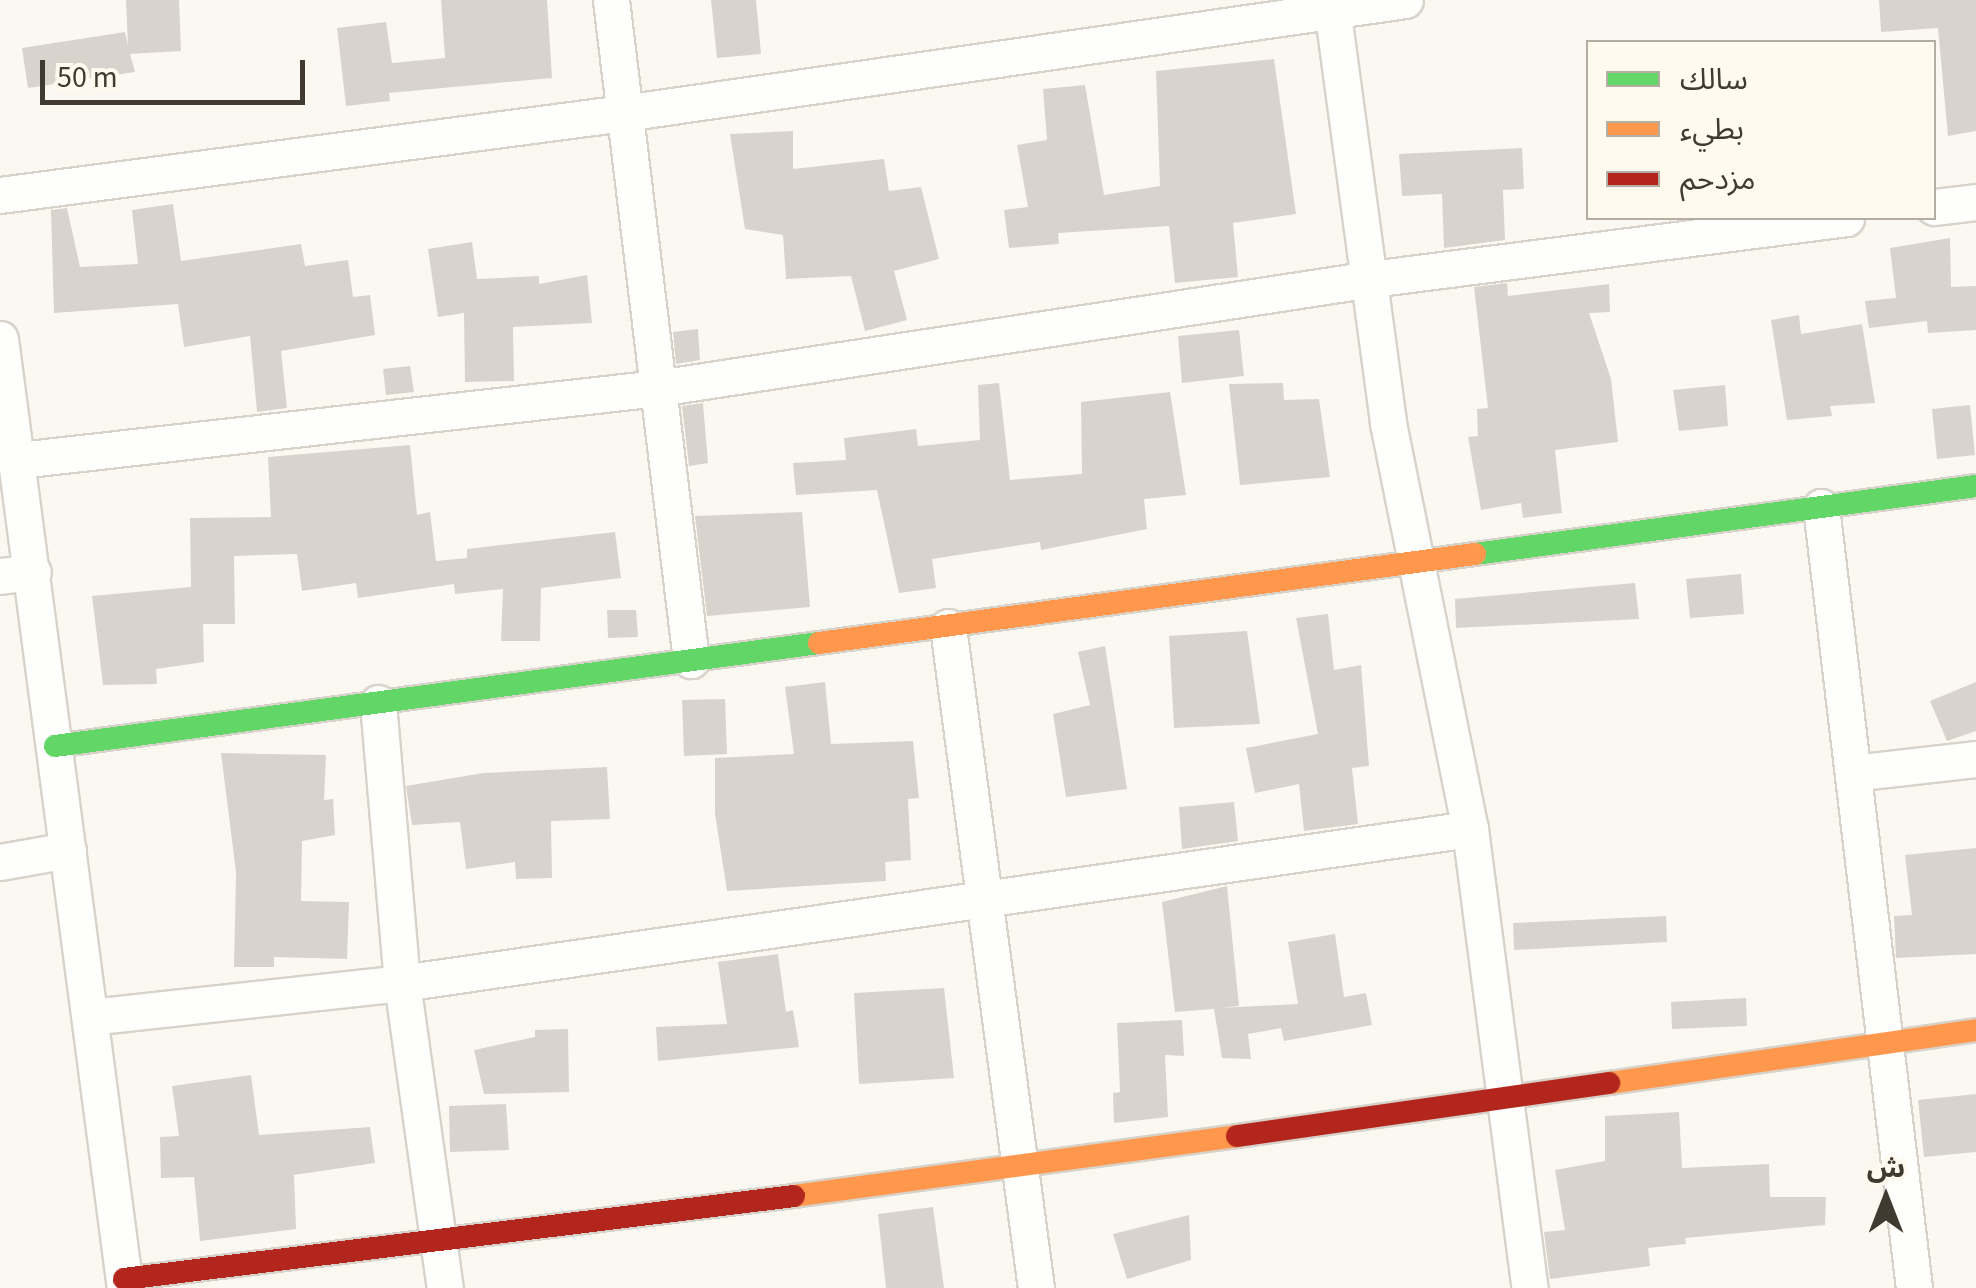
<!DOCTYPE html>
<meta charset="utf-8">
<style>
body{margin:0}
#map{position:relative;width:1976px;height:1288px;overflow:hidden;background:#fbf8f2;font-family:"Source Sans 3","Noto Sans Arabic",sans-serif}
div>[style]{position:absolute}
.building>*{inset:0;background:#d8d4cd}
.roads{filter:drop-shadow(2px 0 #d7d3cb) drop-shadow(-2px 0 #d7d3cb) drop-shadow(0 2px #d7d3cb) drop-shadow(0 -2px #d7d3cb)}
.street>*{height:35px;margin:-17.5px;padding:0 17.5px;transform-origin:17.5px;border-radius:17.5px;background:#fefefd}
.fast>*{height:22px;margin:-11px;padding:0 11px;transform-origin:11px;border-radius:11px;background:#63d668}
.slow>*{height:22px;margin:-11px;padding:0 11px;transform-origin:11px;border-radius:11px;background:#ff974d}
.jam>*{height:22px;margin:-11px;padding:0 11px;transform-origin:11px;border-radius:11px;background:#b3261e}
span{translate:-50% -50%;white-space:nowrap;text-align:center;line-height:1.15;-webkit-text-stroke:8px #fff9ee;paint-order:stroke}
.legend{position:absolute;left:1586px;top:40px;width:350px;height:180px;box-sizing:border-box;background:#fff9ee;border:2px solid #b3ada2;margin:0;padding:12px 18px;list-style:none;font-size:30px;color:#403a30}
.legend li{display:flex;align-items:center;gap:20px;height:50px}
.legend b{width:50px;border:2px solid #b3ada2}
.north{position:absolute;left:1836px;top:1148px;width:100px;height:100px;-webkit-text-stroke:8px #fff9ee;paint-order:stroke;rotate:0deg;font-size:28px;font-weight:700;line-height:40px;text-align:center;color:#403a30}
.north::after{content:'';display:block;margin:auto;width:35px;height:45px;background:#403a30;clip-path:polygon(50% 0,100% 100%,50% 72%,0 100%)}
.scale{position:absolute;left:40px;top:60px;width:265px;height:45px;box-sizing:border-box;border:5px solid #403a30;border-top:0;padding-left:12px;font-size:30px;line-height:35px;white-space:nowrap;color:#403a30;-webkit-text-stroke:8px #fff9ee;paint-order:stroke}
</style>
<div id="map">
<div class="building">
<i style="clip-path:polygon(126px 0,179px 0,181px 51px,130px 54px,135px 72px,28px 88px,22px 48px,125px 32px,128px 46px)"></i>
<i style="clip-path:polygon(441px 0,547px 0,552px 78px,389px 93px,390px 101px,346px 106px,337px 28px,386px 22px,392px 63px,445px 58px)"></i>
<i style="clip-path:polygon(711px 0,756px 0,761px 54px,717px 58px)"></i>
<i style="clip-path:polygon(1879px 0,1976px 0,1976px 131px,1948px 136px,1938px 28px,1881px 32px)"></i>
<i style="clip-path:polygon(1274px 59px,1296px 214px,1233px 223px,1238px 277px,1175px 283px,1169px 226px,1058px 233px,1059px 244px,1009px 248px,1004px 210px,1028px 207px,1017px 145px,1047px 140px,1043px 89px,1085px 85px,1104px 195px,1160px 186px,1156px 71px)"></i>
<i style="clip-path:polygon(793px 131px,793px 169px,884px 159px,889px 191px,921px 187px,939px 259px,894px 271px,907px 320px,865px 331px,851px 276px,786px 279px,783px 235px,745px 229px,730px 134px)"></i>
<i style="clip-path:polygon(1522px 148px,1524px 189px,1503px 190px,1505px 240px,1444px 248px,1442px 194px,1402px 196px,1399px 154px)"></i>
<i style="clip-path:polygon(173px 204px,181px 261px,301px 244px,305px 266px,348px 260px,353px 297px,370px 295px,375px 335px,281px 351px,287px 408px,257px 412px,250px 336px,184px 347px,178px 304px,54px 313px,51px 210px,67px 208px,80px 267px,138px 264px,132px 210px)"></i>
<i style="clip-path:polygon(1950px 238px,1951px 287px,1976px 286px,1976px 330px,1928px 333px,1927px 321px,1869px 328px,1865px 301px,1896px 298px,1890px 248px)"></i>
<i style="clip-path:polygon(472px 242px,477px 279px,539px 276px,539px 284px,587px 275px,592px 323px,513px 327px,514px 381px,465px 382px,464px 313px,438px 317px,428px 249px)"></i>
<i style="clip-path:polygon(1507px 283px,1508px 296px,1609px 284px,1610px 312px,1589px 313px,1611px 379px,1618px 442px,1555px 450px,1562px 513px,1523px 518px,1521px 503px,1481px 510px,1468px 437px,1478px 436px,1477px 409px,1488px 408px,1474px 287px)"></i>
<i style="clip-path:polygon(1799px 315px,1801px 334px,1862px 324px,1875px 403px,1830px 406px,1832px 416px,1787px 420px,1771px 320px)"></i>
<i style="clip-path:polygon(698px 329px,700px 360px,676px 364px,673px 332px)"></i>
<i style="clip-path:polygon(1239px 330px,1244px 376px,1182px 383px,1178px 336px)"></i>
<i style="clip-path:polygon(410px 366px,414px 392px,386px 395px,383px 369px)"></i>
<i style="clip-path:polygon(999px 383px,1010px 480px,1082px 474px,1081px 402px,1170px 392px,1186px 495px,1144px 499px,1147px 529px,1041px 550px,1040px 542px,932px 559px,936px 588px,899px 593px,877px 490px,796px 495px,793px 463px,846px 460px,844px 438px,916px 429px,918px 446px,980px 440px,978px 385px)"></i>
<i style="clip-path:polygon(1283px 383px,1284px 400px,1319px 399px,1330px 477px,1240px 485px,1229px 384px)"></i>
<i style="clip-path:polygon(1725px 385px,1728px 426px,1679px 431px,1673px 390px)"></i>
<i style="clip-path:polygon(703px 403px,708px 463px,689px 466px,682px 406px)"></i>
<i style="clip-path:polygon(1970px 405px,1975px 455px,1937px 459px,1932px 409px)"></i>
<i style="clip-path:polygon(410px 445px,417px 515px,430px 512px,436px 561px,467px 558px,467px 549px,615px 532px,621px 578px,541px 588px,540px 641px,501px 641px,503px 589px,455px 594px,454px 584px,358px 598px,356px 583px,302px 591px,297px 554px,234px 556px,235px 624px,203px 624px,204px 662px,156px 669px,157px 684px,103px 685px,92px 596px,191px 587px,190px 518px,271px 517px,268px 457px)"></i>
<i style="clip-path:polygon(802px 512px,810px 607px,707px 616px,695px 516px)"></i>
<i style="clip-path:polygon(1741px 574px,1744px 614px,1690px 618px,1686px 579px)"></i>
<i style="clip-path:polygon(1635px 583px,1639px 619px,1456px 628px,1455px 599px)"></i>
<i style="clip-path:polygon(607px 610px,636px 610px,638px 637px,608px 638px)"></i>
<i style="clip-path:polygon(1328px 614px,1334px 670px,1361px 665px,1369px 766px,1352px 768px,1358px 824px,1304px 831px,1299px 784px,1255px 793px,1246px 748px,1318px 734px,1296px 618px)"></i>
<i style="clip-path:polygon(1247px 631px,1260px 724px,1174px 728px,1169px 636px)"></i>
<i style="clip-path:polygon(1105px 646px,1127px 789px,1066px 797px,1053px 714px,1090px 705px,1078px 652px)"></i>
<i style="clip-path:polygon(825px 682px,831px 744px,913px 741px,919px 798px,908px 799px,911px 860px,885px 862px,886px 881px,727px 891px,715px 814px,715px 758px,794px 754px,785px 687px)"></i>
<i style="clip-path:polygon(1976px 682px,1976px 731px,1947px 741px,1930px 701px)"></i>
<i style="clip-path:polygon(725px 699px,727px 754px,684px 756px,682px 700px)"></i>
<i style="clip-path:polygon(221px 753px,326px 755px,324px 800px,333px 799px,335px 835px,302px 841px,301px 901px,349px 902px,347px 959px,274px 957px,274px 967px,234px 967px,236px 872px)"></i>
<i style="clip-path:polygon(607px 767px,610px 819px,551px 821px,552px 878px,516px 879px,515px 862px,466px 869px,460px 822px,412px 825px,406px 786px,483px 773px)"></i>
<i style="clip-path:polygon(1234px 802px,1238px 841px,1182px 849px,1179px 807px)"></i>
<i style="clip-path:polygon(1976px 848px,1976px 954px,1896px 958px,1894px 916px,1912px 915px,1905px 855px)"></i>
<i style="clip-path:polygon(1227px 886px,1239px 1006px,1219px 1008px,1298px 1004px,1288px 942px,1335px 934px,1344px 997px,1366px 993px,1372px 1025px,1284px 1041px,1281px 1028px,1248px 1034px,1251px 1059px,1222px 1058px,1214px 1009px,1175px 1012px,1162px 902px)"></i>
<i style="clip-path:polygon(1666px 916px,1667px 942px,1514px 950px,1513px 923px)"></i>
<i style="clip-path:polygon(778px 954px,786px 1012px,793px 1010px,799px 1047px,658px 1061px,656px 1027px,727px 1024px,718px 962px)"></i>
<i style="clip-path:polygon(944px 988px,954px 1078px,859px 1084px,854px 993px)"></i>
<i style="clip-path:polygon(1746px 998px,1747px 1026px,1672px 1029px,1671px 1002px)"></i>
<i style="clip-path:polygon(1182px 1020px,1184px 1056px,1165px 1055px,1168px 1117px,1114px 1123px,1113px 1093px,1120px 1092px,1117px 1023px)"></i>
<i style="clip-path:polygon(568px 1029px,569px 1092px,484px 1094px,474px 1050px,535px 1037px,535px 1030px)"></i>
<i style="clip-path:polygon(251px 1075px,259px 1135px,370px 1127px,375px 1163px,294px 1175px,296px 1229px,200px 1241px,194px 1177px,161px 1178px,160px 1137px,179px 1136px,172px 1086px)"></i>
<i style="clip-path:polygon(1976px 1094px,1976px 1152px,1924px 1157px,1918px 1100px)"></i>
<i style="clip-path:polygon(506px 1104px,509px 1150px,450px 1152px,449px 1106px)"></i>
<i style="clip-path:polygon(1679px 1112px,1682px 1168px,1769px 1164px,1770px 1197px,1826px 1197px,1825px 1225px,1685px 1238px,1686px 1244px,1648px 1248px,1650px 1266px,1550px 1279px,1544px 1232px,1565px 1230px,1555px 1170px,1605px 1161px,1605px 1116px)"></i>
<i style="clip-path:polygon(933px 1207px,944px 1288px,886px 1288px,878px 1214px)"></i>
<i style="clip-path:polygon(1189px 1215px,1191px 1260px,1127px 1279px,1113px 1234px)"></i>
</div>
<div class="roads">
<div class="street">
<i style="left:611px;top:0;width:665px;rotate:83.09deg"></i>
<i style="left:1331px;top:0;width:427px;rotate:82.3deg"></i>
<i style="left:1388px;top:423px;width:414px;rotate:78.6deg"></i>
<i style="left:1470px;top:829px;width:463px;rotate:82.6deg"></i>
<i style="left:0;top:195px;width:629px;rotate:-7.49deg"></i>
<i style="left:624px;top:113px;width:789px;rotate:-8.23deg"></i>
<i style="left:1934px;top:207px;width:42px;rotate:-6.8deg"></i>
<i style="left:0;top:339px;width:957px;rotate:82.5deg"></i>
<i style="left:19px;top:460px;width:643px;rotate:-6.43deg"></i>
<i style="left:658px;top:388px;width:721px;rotate:-8.69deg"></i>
<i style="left:1371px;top:279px;width:479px;rotate:-7.3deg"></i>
<i style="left:1821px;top:507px;width:787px;rotate:83.21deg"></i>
<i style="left:0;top:576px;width:33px;rotate:-7deg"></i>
<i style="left:948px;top:627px;width:667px;rotate:82.42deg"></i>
<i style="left:378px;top:703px;width:281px;rotate:85.1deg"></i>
<i style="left:402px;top:983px;width:308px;rotate:82deg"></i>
<i style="left:1853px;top:773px;width:124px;rotate:-6.5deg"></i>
<i style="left:0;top:862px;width:69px;rotate:-10deg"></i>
<i style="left:90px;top:1017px;width:314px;rotate:-6.2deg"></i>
<i style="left:402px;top:983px;width:1079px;rotate:-8.21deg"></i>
</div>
<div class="fast">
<i style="left:1475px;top:554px;width:506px;rotate:-7.73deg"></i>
<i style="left:55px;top:746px;width:771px;rotate:-7.68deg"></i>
</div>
<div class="slow">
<i style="left:819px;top:643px;width:662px;rotate:-7.73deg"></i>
<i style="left:1609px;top:1083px;width:371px;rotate:-8.2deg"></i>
<i style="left:794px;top:1196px;width:447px;rotate:-7.7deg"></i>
</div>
<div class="jam">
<i style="left:1237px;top:1136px;width:376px;rotate:-8.1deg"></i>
<i style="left:124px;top:1279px;width:675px;rotate:-7.06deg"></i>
</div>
</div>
<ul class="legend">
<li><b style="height:12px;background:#63d668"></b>سالك</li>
<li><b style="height:12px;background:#ff974d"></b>بطيء</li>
<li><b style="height:12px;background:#b3261e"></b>مزدحم</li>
</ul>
<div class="north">ش</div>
<div class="scale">50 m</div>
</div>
